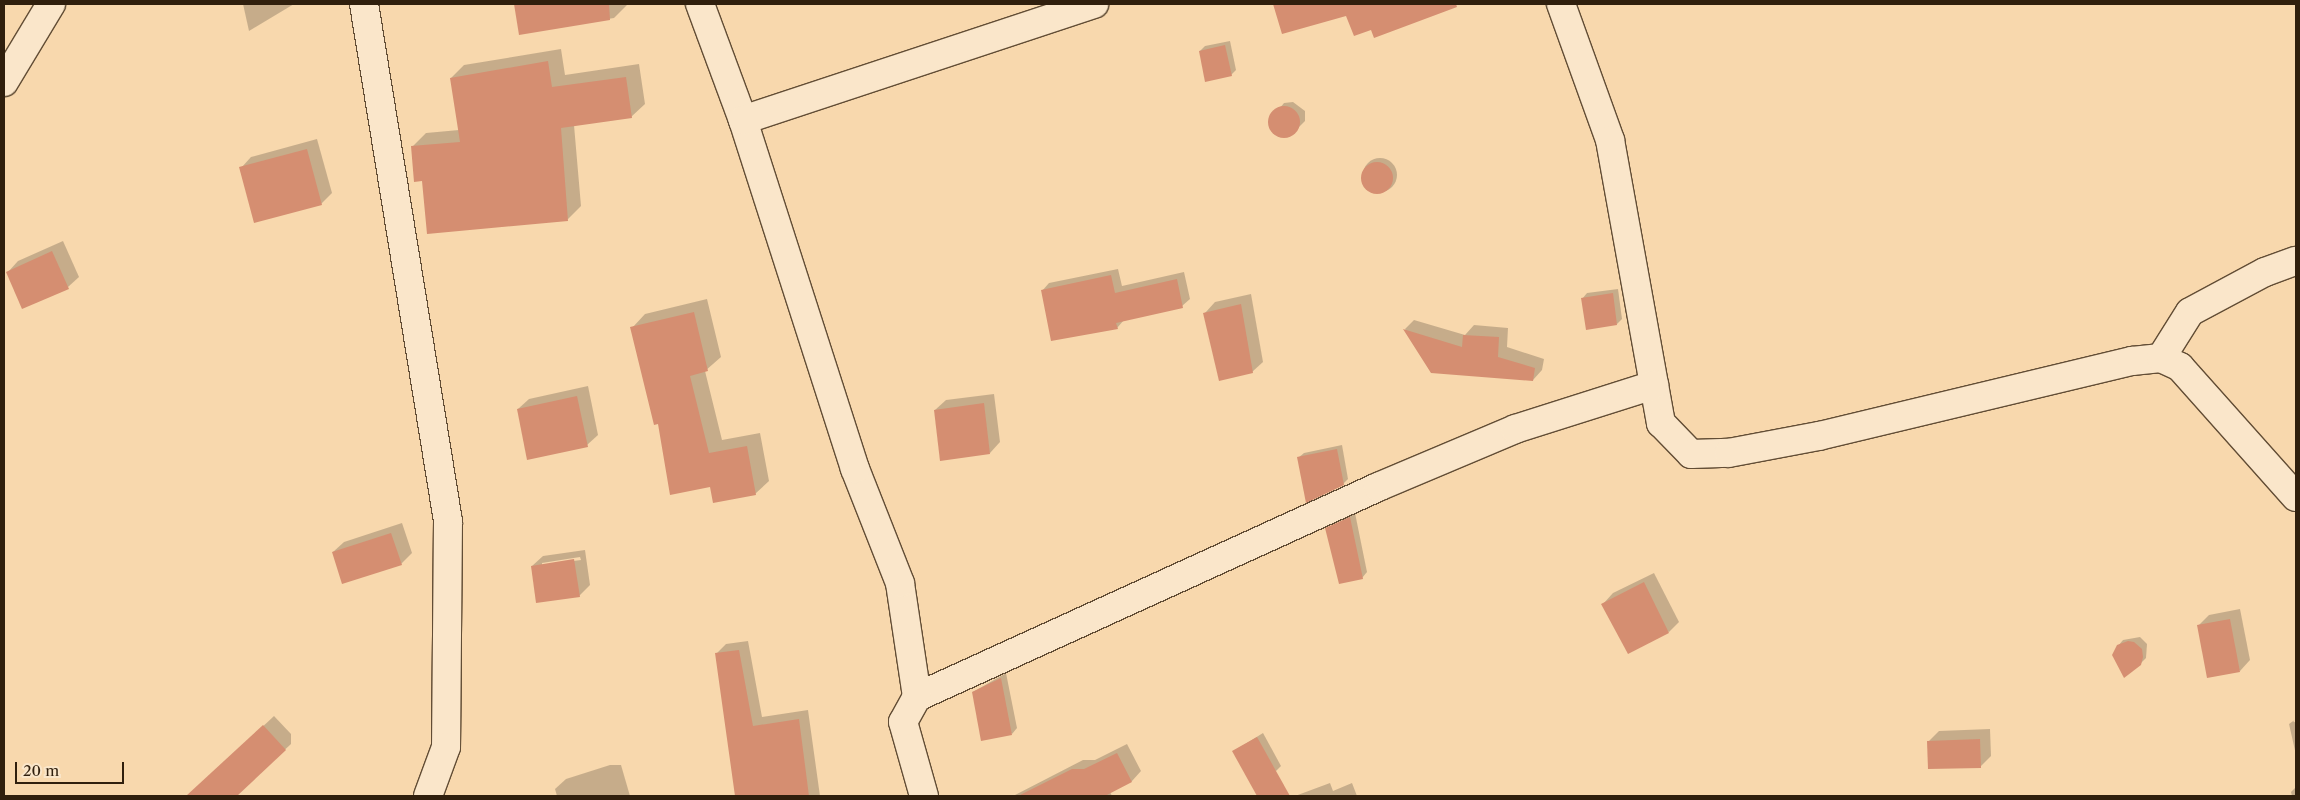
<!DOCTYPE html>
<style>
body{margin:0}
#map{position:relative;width:2300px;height:800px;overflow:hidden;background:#f8d8ad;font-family:"Libre Caslon Text",serif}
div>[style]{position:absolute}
.shadow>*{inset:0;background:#0003}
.round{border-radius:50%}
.building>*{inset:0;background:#d58e71}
.roads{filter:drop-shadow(1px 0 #624d35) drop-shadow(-1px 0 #624d35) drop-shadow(0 1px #624d35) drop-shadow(0 -1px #624d35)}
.minor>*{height:28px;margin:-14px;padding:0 14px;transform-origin:14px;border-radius:14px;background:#fae6ca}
span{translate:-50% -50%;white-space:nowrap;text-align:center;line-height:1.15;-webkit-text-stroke:5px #fae6ca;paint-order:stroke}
.frame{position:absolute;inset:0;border:5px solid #301f0d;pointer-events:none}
.scale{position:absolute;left:15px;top:762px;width:109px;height:22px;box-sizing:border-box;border:2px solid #301f0d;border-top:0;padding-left:6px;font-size:15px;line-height:18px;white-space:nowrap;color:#301f0d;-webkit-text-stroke:4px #fae6ca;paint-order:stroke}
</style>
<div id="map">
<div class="shadow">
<i style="clip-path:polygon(243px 4px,294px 4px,249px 31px)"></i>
<i style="clip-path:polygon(515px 4px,628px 4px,614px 18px,520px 33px)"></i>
<i style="clip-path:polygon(1274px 4px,1432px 4px,1371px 28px,1347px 14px,1283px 32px)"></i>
<i style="clip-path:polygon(1230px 41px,1236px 70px,1231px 75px,1200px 51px,1205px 46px)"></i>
<i style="clip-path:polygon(561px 49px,565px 75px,639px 64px,645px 104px,631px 117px,574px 125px,581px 206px,568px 219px,423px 180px,412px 147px,426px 133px,459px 130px,451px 78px,464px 65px)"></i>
<i style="clip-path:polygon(1293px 102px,1305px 111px,1305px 121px,1289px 137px,1279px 137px,1271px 130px,1270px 120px,1284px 103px)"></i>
<i style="clip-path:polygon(317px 139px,332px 193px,321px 204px,241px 168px,251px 157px)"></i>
<i class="round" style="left:1363px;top:158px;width:34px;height:34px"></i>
<i style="clip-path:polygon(63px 241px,79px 277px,68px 287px,8px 272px,18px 261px)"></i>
<i style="clip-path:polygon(1118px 269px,1122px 286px,1184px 272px,1190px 299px,1182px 306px,1124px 320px,1117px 328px,1042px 291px,1049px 283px)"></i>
<i style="clip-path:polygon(1618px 289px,1622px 319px,1617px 324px,1582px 299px,1587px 293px)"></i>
<i style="clip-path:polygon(1251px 294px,1263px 362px,1252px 372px,1205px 313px,1215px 302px)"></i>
<i style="clip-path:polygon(707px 299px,721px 357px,705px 371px,722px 440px,760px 433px,769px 481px,755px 494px,711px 485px,659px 422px,632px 328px,645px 314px)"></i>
<i style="clip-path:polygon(1414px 320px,1465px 335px,1474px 325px,1508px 328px,1507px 347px,1544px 359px,1542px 370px,1533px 380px,1431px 372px,1405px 329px)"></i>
<i style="clip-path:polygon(588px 386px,598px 435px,587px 445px,518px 409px,529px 399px)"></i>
<i style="clip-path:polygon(994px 394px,1000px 442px,990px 453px,935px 410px,946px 400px)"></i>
<i style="clip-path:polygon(1342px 445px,1348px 479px,1343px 484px,1298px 458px,1304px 453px)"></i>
<i style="clip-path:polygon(1355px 513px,1367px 572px,1362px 578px,1327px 529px)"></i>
<i style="clip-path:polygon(402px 523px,412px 553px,401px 564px,333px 552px,344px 542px)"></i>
<i style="clip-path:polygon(evenodd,585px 550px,590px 585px,579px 596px,532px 566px,543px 556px,585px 550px,580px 557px,581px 560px,542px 565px,542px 563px,580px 557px)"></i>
<i style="clip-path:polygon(1654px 573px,1679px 622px,1669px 632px,1603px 604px,1613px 593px)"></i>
<i style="clip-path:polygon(2240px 609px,2250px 660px,2240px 671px,2198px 626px,2209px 615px)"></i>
<i style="clip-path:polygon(2140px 637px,2147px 644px,2146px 658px,2140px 664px,2118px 646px,2123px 640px)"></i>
<i style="clip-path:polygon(748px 641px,762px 717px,808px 710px,820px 796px,736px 796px,716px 654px,726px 644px)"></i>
<i style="clip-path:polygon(1006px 673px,1017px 728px,1012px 734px,973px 692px)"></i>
<i style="clip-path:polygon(274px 716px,291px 734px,291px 744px,235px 796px,204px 796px,197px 788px)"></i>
<i style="clip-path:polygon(2296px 719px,2293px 721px,2296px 723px,2296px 755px,2289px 724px)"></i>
<i style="clip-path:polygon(1990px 729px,1991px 756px,1980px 767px,1929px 741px,1939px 731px)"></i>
<i style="clip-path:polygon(1263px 733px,1281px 766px,1276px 771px,1234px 751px)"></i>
<i style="clip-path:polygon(1127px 744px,1141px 771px,1132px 781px,1110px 792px,1112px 796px,1013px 796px,1083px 760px,1095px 760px)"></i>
<i style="clip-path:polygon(610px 765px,621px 765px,630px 796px,557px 796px,555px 789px,566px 779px)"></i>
<i style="clip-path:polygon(1330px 783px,1333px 791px,1352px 783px,1357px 796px,1295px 796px)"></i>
<i style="clip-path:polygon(2296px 787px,2296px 796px,2292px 796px,2291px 792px)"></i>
</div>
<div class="building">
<i style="clip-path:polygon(514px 4px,609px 4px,610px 20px,519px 35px)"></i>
<i style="clip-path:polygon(1273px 4px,1456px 4px,1457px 7px,1374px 38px,1371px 30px,1354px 36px,1346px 16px,1282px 34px)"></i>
<i style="clip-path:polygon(1225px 45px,1232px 76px,1205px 82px,1199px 51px)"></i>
<i style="clip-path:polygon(548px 61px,552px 87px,626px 77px,632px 118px,561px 128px,568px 221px,427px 234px,422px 181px,414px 182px,411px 146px,460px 142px,450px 78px)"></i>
<i class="round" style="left:1268px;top:106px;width:32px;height:32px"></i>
<i style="clip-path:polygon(307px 149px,322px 205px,254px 223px,239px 167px)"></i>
<i class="round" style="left:1361px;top:162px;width:32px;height:32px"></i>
<i style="clip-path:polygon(52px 251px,69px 289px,22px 309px,6px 272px)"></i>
<i style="clip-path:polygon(1111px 275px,1115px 293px,1177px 279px,1183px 308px,1116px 323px,1118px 329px,1051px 341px,1041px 290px)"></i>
<i style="clip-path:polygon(1613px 293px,1617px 325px,1586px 330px,1581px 298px)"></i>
<i style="clip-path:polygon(1241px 304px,1253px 373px,1219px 381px,1203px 313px)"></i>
<i style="clip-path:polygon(694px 312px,708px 371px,690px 376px,709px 453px,747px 446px,756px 495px,713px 503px,710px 487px,670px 495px,658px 424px,654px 425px,630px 327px)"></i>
<i style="clip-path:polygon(1403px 329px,1462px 347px,1463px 335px,1499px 337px,1498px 357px,1535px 368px,1533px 381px,1431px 373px)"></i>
<i style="clip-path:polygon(577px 396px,588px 447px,527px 460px,517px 409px)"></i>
<i style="clip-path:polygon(984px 403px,990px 454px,940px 461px,934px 410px)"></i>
<i style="clip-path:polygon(1337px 449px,1344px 485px,1306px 503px,1297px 457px)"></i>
<i style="clip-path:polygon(1350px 517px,1363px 579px,1339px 584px,1325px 528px)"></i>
<i style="clip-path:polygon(391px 533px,402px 565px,342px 584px,332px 552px)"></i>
<i style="clip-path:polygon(574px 559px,580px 597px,536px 603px,531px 566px)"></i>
<i style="clip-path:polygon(1644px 582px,1669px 633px,1628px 654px,1601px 604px)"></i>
<i style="clip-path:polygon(2230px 619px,2240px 672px,2207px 678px,2197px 625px)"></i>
<i style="clip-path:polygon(2128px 641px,2134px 642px,2142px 649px,2143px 657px,2141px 665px,2124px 678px,2112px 655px,2117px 645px)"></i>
<i style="clip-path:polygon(739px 650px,753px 726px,799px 719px,809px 796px,735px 796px,715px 653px)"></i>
<i style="clip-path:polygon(1001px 678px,1012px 735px,981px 741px,972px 692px)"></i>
<i style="clip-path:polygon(263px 725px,286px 750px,237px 796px,186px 796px)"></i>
<i style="clip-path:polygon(1257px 737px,1290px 796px,1257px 796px,1232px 751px)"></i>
<i style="clip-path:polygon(1980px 739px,1981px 768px,1928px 769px,1927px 741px)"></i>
<i style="clip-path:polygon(1117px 753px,1132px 782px,1105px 796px,1018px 796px,1072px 769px,1084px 769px)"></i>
</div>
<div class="roads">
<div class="minor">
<i style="left:364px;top:4px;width:524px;rotate:80.77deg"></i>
<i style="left:448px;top:521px;width:226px;rotate:90.5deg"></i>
<i style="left:446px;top:747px;width:52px;rotate:110.2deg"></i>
<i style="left:700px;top:4px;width:124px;rotate:69.7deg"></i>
<i style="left:1561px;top:4px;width:145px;rotate:70.2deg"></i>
<i style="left:1610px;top:140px;width:288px;rotate:79.8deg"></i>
<i style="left:1661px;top:423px;width:43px;rotate:45.9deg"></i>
<i style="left:1691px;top:454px;width:38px;rotate:-2deg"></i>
<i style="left:1729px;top:453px;width:92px;rotate:-10.7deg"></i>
<i style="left:1819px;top:436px;width:322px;rotate:-13.5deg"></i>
<i style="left:2132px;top:361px;width:29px;rotate:-6deg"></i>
<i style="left:2161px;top:358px;width:21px;rotate:25deg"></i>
<i style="left:2180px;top:367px;width:174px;rotate:48.3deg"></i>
<i style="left:4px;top:82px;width:91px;rotate:-58.9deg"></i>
<i style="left:2161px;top:358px;width:54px;rotate:-57.8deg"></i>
<i style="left:2190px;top:312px;width:85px;rotate:-28.1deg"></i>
<i style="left:2265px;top:272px;width:33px;rotate:-20deg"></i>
<i style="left:917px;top:697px;width:507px;rotate:-24.49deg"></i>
<i style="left:1378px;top:487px;width:149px;rotate:-22.9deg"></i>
<i style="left:1515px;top:429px;width:146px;rotate:-17.6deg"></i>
<i style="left:924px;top:796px;width:77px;rotate:-105.8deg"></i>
<i style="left:903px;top:722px;width:29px;rotate:-61deg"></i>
<i style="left:917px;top:697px;width:115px;rotate:-98.5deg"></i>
<i style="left:900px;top:583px;width:123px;rotate:-111.5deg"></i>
<i style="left:855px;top:469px;width:367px;rotate:-107.8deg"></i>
<i style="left:743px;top:120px;width:370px;rotate:-18.3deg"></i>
</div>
</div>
<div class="frame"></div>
<div class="scale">20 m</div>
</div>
